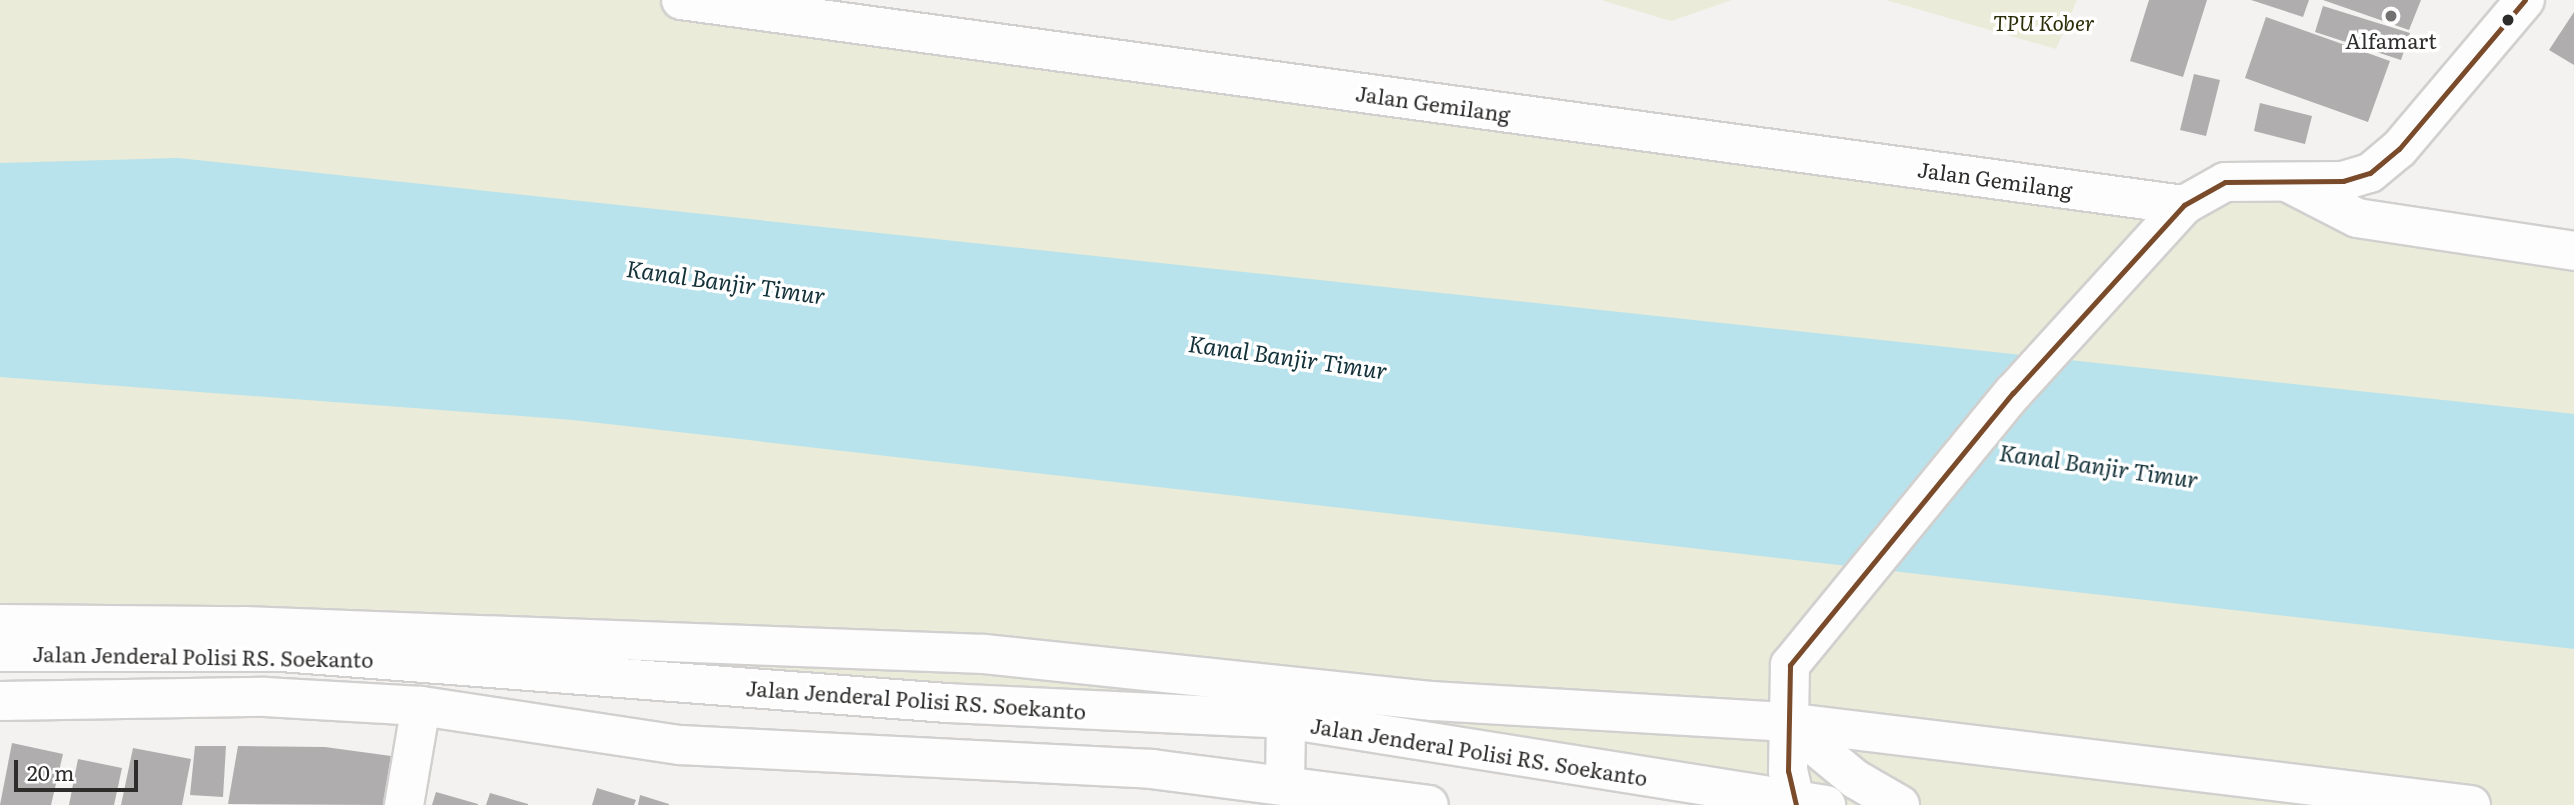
<!DOCTYPE html>
<style>
body{margin:0}
#map{position:relative;width:2574px;height:805px;overflow:hidden;background:#f4f2f0;font-family:Literata,serif}
div>[style]{position:absolute}
.green>*{inset:0;background:#eaebd8}
.water>*{inset:0;background:#b8e3ec}
.building>*{inset:0;background:#afadad}
.roads{filter:drop-shadow(2px 0 #d1d0cf) drop-shadow(-2px 0 #d1d0cf) drop-shadow(0 2px #d1d0cf) drop-shadow(0 -2px #d1d0cf)}
.minor>*{height:38px;margin:-19px;padding:0 19px;transform-origin:19px;border-radius:19px;background:#fdfdfd}
.major>*{height:38px;margin:-19px;padding:0 19px;transform-origin:19px;border-radius:19px;background:#fdfdfd}
.bus-1>*{height:5px;margin:-2.5px;padding:0 2.5px;transform-origin:2.5px;border-radius:2.5px;background:#7a4b2a}
.dots>*{width:19px;height:19px;translate:-50% -50%;box-sizing:border-box;border:4px solid #fff;border-radius:50%}
span{translate:-50% -50%;white-space:nowrap;text-align:center;line-height:1.15;-webkit-text-stroke:7px #fff;paint-order:stroke}
.park-label{font-size:21px;color:#2c2e07;font-style:italic}
.poi-label{font-size:21px;color:#2f2d2c}
.street-label{font-size:21px;color:#2f2d2c}
.water-label{font-size:23px;color:#123138;font-style:italic}
.scale{position:absolute;left:14px;top:760px;width:124px;height:32px;box-sizing:border-box;border:4px solid #2f2d2c;border-top:0;padding-left:9px;font-size:21px;line-height:24px;white-space:nowrap;color:#2f2d2c;-webkit-text-stroke:5px #fff;paint-order:stroke}
</style>
<div id="map">
<div class="green">
<i style="clip-path:polygon(0 0,668px 0,2184px 205px,2225px 182px,2357px 218px,2574px 251px,2574px 805px,1817px 805px,1286px 719px,0 624px)"></i>
<i style="clip-path:polygon(1601px 0,1732px 0,1671px 21px)"></i>
<i style="clip-path:polygon(1886px 0,2077px 0,2056px 49px)"></i>
</div>
<div class="water">
<i style="clip-path:polygon(178px 158px,2574px 414px,2574px 649px,573px 420px,0 377px,0 163px)"></i>
</div>
<div class="building">
<i style="clip-path:polygon(2149px 0,2207px 0,2183px 77px,2130px 61px)"></i>
<i style="clip-path:polygon(2251px 0,2309px 0,2303px 17px)"></i>
<i style="clip-path:polygon(2323px 0,2421px 0,2409px 30px)"></i>
<i style="clip-path:polygon(2323px 6px,2410px 33px,2401px 60px,2315px 32px)"></i>
<i style="clip-path:polygon(2574px 12px,2574px 65px,2549px 50px)"></i>
<i style="clip-path:polygon(2266px 17px,2390px 61px,2368px 122px,2245px 78px)"></i>
<i style="clip-path:polygon(2194px 74px,2220px 80px,2206px 136px,2180px 130px)"></i>
<i style="clip-path:polygon(2260px 103px,2312px 116px,2305px 144px,2254px 131px)"></i>
<i style="clip-path:polygon(12px 743px,63px 754px,51px 805px,0 805px)"></i>
<i style="clip-path:polygon(195px 746px,226px 746px,223px 797px,190px 795px)"></i>
<i style="clip-path:polygon(238px 746px,325px 747px,391px 756px,384px 805px,228px 804px)"></i>
<i style="clip-path:polygon(133px 748px,191px 759px,182px 805px,121px 805px)"></i>
<i style="clip-path:polygon(78px 759px,122px 768px,114px 805px,69px 805px)"></i>
<i style="clip-path:polygon(597px 788px,636px 800px,634px 805px,592px 805px)"></i>
<i style="clip-path:polygon(436px 792px,478px 804px,478px 805px,432px 805px)"></i>
<i style="clip-path:polygon(490px 793px,528px 804px,528px 805px,486px 805px)"></i>
<i style="clip-path:polygon(640px 795px,669px 804px,669px 805px,638px 805px)"></i>
</div>
<div class="roads">
<div class="minor">
<i style="left:681px;top:0;width:1517px;rotate:7.77deg"></i>
<i style="left:2289px;top:183px;width:76px;rotate:27.2deg"></i>
<i style="left:2357px;top:218px;width:219px;rotate:8.6deg"></i>
<i style="left:0;top:624px;width:244px;rotate:0.5deg"></i>
<i style="left:244px;top:626px;width:741px;rotate:2.17deg"></i>
<i style="left:984px;top:654px;width:451px;rotate:6deg"></i>
<i style="left:1433px;top:701px;width:354px;rotate:3.4deg"></i>
<i style="left:1786px;top:722px;width:690px;rotate:6.91deg"></i>
<i style="left:404px;top:805px;width:100px;rotate:-80.3deg"></i>
<i style="left:1796px;top:805px;width:35px;rotate:-103deg"></i>
<i style="left:1788px;top:771px;width:106px;rotate:-88.9deg"></i>
<i style="left:1790px;top:665px;width:352px;rotate:-50.7deg"></i>
<i style="left:2013px;top:393px;width:254px;rotate:-47.7deg"></i>
<i style="left:2184px;top:205px;width:47px;rotate:-29.3deg"></i>
<i style="left:2225px;top:182px;width:118px;rotate:-0.5deg"></i>
<i style="left:2343px;top:181px;width:28px;rotate:-17deg"></i>
<i style="left:2370px;top:173px;width:38px;rotate:-40deg"></i>
<i style="left:2399px;top:149px;width:195px;rotate:-49.8deg"></i>
</div>
<div class="major">
<i style="left:0;top:652px;width:281px"></i>
<i style="left:281px;top:652px;width:668px;rotate:4.38deg"></i>
<i style="left:947px;top:703px;width:339px;rotate:2.7deg"></i>
<i style="left:1286px;top:719px;width:547px;rotate:9.05deg"></i>
<i style="left:0;top:701px;width:265px;rotate:-0.9deg"></i>
<i style="left:265px;top:697px;width:156px;rotate:3.3deg"></i>
<i style="left:421px;top:706px;width:262px;rotate:8.6deg"></i>
<i style="left:680px;top:745px;width:473px;rotate:2.9deg"></i>
<i style="left:1152px;top:769px;width:279px;rotate:7.4deg"></i>
<i style="left:1786px;top:722px;width:89px;rotate:39.6deg"></i>
<i style="left:1855px;top:779px;width:52px;rotate:30deg"></i>
<i style="left:1285px;top:785px;width:66px;rotate:-89.1deg"></i>
</div>
</div>
<div class="bus-1">
<i style="left:1796px;top:805px;width:35px;rotate:-103deg"></i>
<i style="left:1788px;top:771px;width:106px;rotate:-88.9deg"></i>
<i style="left:1790px;top:665px;width:352px;rotate:-50.7deg"></i>
<i style="left:2013px;top:393px;width:254px;rotate:-47.7deg"></i>
<i style="left:2184px;top:205px;width:47px;rotate:-29.3deg"></i>
<i style="left:2225px;top:182px;width:118px;rotate:-0.5deg"></i>
<i style="left:2343px;top:181px;width:28px;rotate:-17deg"></i>
<i style="left:2370px;top:173px;width:38px;rotate:-40deg"></i>
<i style="left:2399px;top:149px;width:195px;rotate:-49.8deg"></i>
</div>
<div class="dots">
<i style="left:2391px;top:16px;background:#747271"></i>
<i style="left:2508px;top:20px;background:#2f2d2c"></i>
</div>
<div class="park-label">
<span style="left:2044px;top:22px">TPU Kober</span>
</div>
<div class="poi-label">
<span style="left:2391px;top:40px">Alfamart</span>
</div>
<div class="street-label">
<span style="left:1433px;top:103px;rotate:8deg">Jalan Gemilang</span>
<span style="left:1995px;top:179px;rotate:8deg">Jalan Gemilang</span>
<span style="left:203px;top:656px;rotate:1deg">Jalan Jenderal Polisi RS. Soekanto</span>
<span style="left:916px;top:699px;rotate:4deg">Jalan Jenderal Polisi RS. Soekanto</span>
<span style="left:1479px;top:751px;rotate:9deg">Jalan Jenderal Polisi RS. Soekanto</span>
</div>
<div class="water-label">
<span style="left:726px;top:281px;rotate:8deg">Kanal Banjir Timur</span>
<span style="left:1288px;top:356px;rotate:8deg">Kanal Banjir Timur</span>
<span style="left:2099px;top:465px;rotate:8deg">Kanal Banjir Timur</span>
</div>
<div class="scale">20 m</div>
</div>
